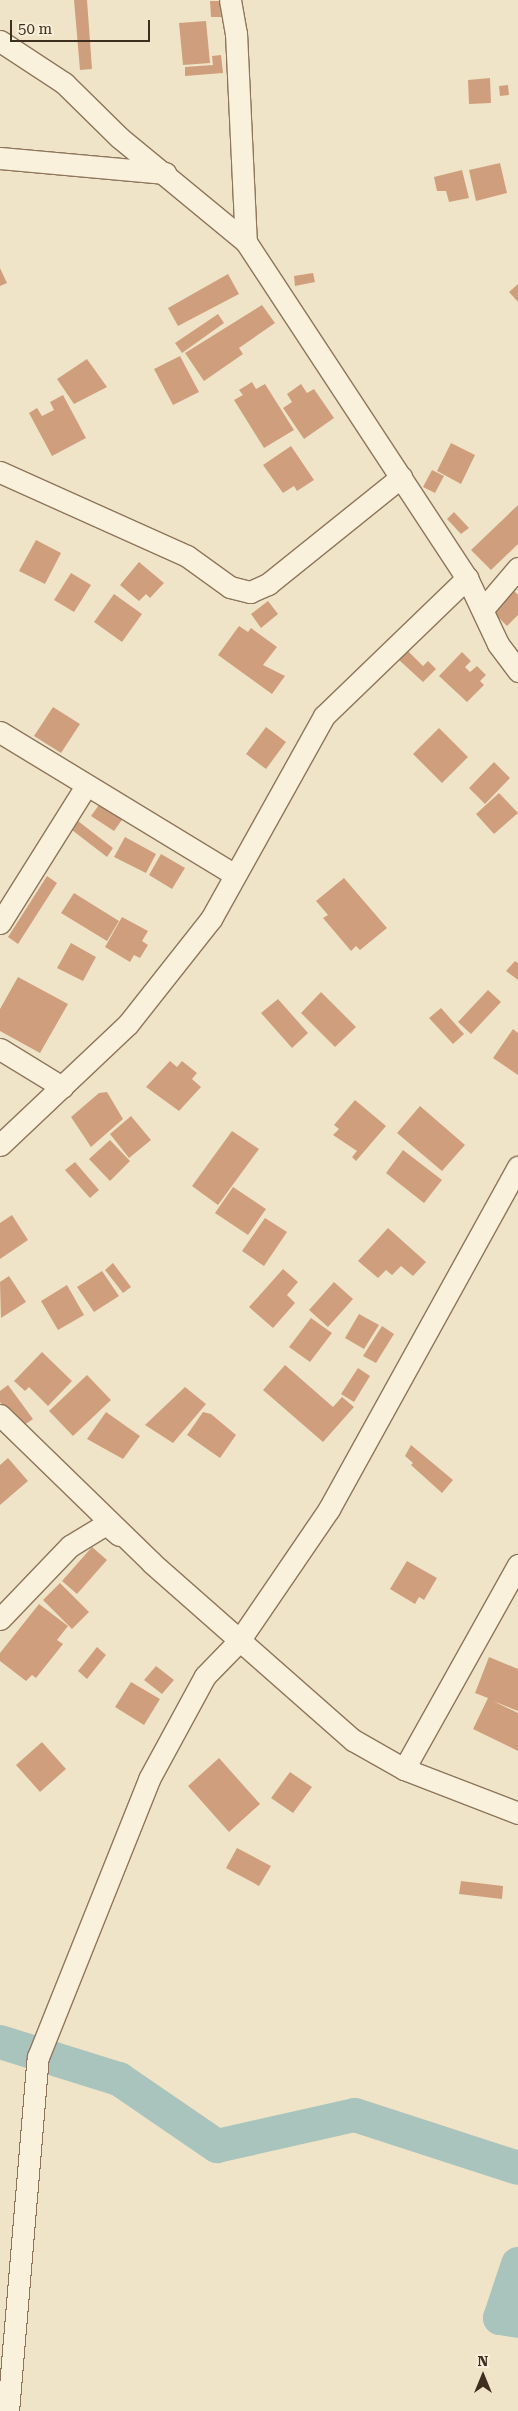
<!DOCTYPE html>
<style>
body{margin:0}
#map{position:relative;width:518px;height:2411px;overflow:hidden;background:#f0e4c8;font-family:"Roboto Serif",serif}
div>[style]{position:absolute}
.river>*{height:34px;margin:-17px;padding:0 17px;transform-origin:17px;border-radius:17px;background:#a9c4bc}
.building>*{inset:0;background:#cf9f7d}
.roads{filter:drop-shadow(1px 0 #8d765c) drop-shadow(-1px 0 #8d765c) drop-shadow(0 1px #8d765c) drop-shadow(0 -1px #8d765c)}
.street>*{height:21px;margin:-10.5px;padding:0 10.5px;transform-origin:10.5px;border-radius:10.5px;background:#faf1dc}
span{translate:-50% -50%;white-space:nowrap;text-align:center;line-height:1.15;-webkit-text-stroke:4px #f7eed8;paint-order:stroke}
.north{position:absolute;left:458px;top:2351px;width:50px;height:50px;-webkit-text-stroke:4px #f7eed8;paint-order:stroke;rotate:0deg;font-size:14px;font-weight:700;line-height:20px;text-align:center;color:#3d2e20}
.north::after{content:'';display:block;margin:auto;width:18px;height:22px;background:#3d2e20;clip-path:polygon(50% 0,100% 100%,50% 72%,0 100%)}
.scale{position:absolute;left:10px;top:20px;width:140px;height:22px;box-sizing:border-box;border:2px solid #3d2e20;border-top:0;padding-left:6px;font-size:15px;line-height:18px;white-space:nowrap;color:#3d2e20;-webkit-text-stroke:4px #f7eed8;paint-order:stroke}
</style>
<div id="map">
<div class="river">
<i style="left:0;top:2042px;width:125px;rotate:17.3deg"></i>
<i style="left:119px;top:2079px;width:119px;rotate:34.4deg"></i>
<i style="left:217px;top:2146px;width:141px;rotate:-12.7deg"></i>
<i style="left:355px;top:2115px;width:171px;rotate:18deg"></i>
<i style="left:518px;top:2264px;width:57px;rotate:108.4deg"></i>
<i style="left:500px;top:2318px;width:18px;rotate:9deg"></i>
</div>
<div class="building">
<i style="clip-path:polygon(74px 0,87px 0,92px 69px,80px 70px)"></i>
<i style="clip-path:polygon(210px 1px,220px 1px,221px 17px,211px 17px)"></i>
<i style="clip-path:polygon(206px 21px,210px 63px,183px 65px,179px 23px)"></i>
<i style="clip-path:polygon(221px 55px,223px 73px,185px 76px,185px 67px,213px 65px,212px 56px)"></i>
<i style="clip-path:polygon(490px 78px,491px 103px,469px 104px,468px 80px)"></i>
<i style="clip-path:polygon(508px 85px,509px 95px,500px 96px,499px 86px)"></i>
<i style="clip-path:polygon(500px 163px,507px 193px,476px 201px,469px 170px)"></i>
<i style="clip-path:polygon(462px 170px,469px 198px,449px 202px,446px 191px,437px 191px,434px 177px)"></i>
<i style="clip-path:polygon(0 268px,7px 283px,0 286px)"></i>
<i style="clip-path:polygon(313px 273px,315px 282px,295px 286px,294px 276px)"></i>
<i style="clip-path:polygon(228px 274px,239px 294px,178px 326px,168px 308px)"></i>
<i style="clip-path:polygon(518px 284px,518px 302px,509px 292px)"></i>
<i style="clip-path:polygon(262px 305px,275px 323px,239px 348px,243px 354px,204px 381px,185px 353px)"></i>
<i style="clip-path:polygon(218px 314px,224px 323px,182px 353px,175px 343px)"></i>
<i style="clip-path:polygon(180px 356px,199px 392px,173px 405px,154px 369px)"></i>
<i style="clip-path:polygon(87px 359px,107px 387px,74px 404px,57px 379px)"></i>
<i style="clip-path:polygon(252px 382px,256px 389px,265px 384px,294px 430px,264px 448px,234px 400px,243px 395px,239px 390px)"></i>
<i style="clip-path:polygon(301px 384px,307px 393px,314px 389px,334px 418px,304px 439px,283px 408px,292px 402px,287px 394px)"></i>
<i style="clip-path:polygon(63px 395px,86px 438px,52px 456px,29px 413px,37px 408px,42px 416px,54px 410px,50px 402px)"></i>
<i style="clip-path:polygon(451px 443px,475px 455px,461px 484px,437px 471px)"></i>
<i style="clip-path:polygon(291px 446px,314px 480px,297px 491px,294px 486px,283px 493px,263px 465px)"></i>
<i style="clip-path:polygon(432px 470px,444px 476px,435px 493px,423px 487px)"></i>
<i style="clip-path:polygon(518px 505px,518px 544px,491px 570px,471px 550px)"></i>
<i style="clip-path:polygon(454px 512px,469px 528px,461px 534px,447px 519px)"></i>
<i style="clip-path:polygon(36px 540px,61px 553px,45px 584px,19px 571px)"></i>
<i style="clip-path:polygon(139px 562px,164px 583px,150px 598px,146px 594px,139px 601px,120px 585px)"></i>
<i style="clip-path:polygon(71px 573px,91px 585px,74px 612px,54px 600px)"></i>
<i style="clip-path:polygon(511px 587px,518px 595px,518px 615px,507px 626px,489px 608px)"></i>
<i style="clip-path:polygon(114px 594px,142px 614px,122px 642px,94px 622px)"></i>
<i style="clip-path:polygon(268px 601px,278px 614px,261px 628px,251px 614px)"></i>
<i style="clip-path:polygon(239px 626px,248px 632px,251px 628px,277px 647px,263px 665px,285px 676px,272px 694px,218px 655px)"></i>
<i style="clip-path:polygon(408px 651px,423px 666px,428px 661px,436px 669px,423px 682px,399px 660px)"></i>
<i style="clip-path:polygon(462px 652px,471px 661px,465px 667px,470px 672px,477px 666px,486px 675px,480px 681px,484px 685px,467px 702px,439px 676px)"></i>
<i style="clip-path:polygon(53px 707px,80px 724px,61px 753px,34px 736px)"></i>
<i style="clip-path:polygon(266px 727px,286px 742px,266px 769px,246px 754px)"></i>
<i style="clip-path:polygon(439px 728px,468px 757px,442px 783px,413px 754px)"></i>
<i style="clip-path:polygon(494px 762px,510px 778px,485px 804px,469px 788px)"></i>
<i style="clip-path:polygon(499px 793px,518px 813px,494px 834px,476px 814px)"></i>
<i style="clip-path:polygon(101px 802px,124px 817px,114px 831px,91px 816px)"></i>
<i style="clip-path:polygon(78px 821px,113px 848px,107px 857px,72px 830px)"></i>
<i style="clip-path:polygon(125px 837px,156px 854px,146px 873px,114px 857px)"></i>
<i style="clip-path:polygon(161px 854px,185px 868px,172px 889px,149px 875px)"></i>
<i style="clip-path:polygon(47px 876px,57px 883px,18px 944px,8px 937px)"></i>
<i style="clip-path:polygon(344px 878px,387px 928px,360px 950px,356px 946px,351px 951px,323px 918px,328px 915px,316px 901px)"></i>
<i style="clip-path:polygon(74px 893px,119px 921px,107px 941px,61px 913px)"></i>
<i style="clip-path:polygon(122px 917px,148px 931px,142px 941px,148px 945px,140px 958px,134px 955px,130px 962px,105px 947px)"></i>
<i style="clip-path:polygon(71px 943px,96px 957px,83px 981px,57px 968px)"></i>
<i style="clip-path:polygon(515px 961px,518px 963px,518px 980px,506px 971px)"></i>
<i style="clip-path:polygon(18px 977px,68px 1004px,40px 1053px,0 1031px,0 1009px)"></i>
<i style="clip-path:polygon(488px 990px,501px 1002px,471px 1034px,458px 1022px)"></i>
<i style="clip-path:polygon(321px 992px,356px 1027px,335px 1047px,301px 1013px)"></i>
<i style="clip-path:polygon(278px 999px,308px 1033px,292px 1048px,261px 1013px)"></i>
<i style="clip-path:polygon(441px 1008px,464px 1034px,453px 1044px,429px 1018px)"></i>
<i style="clip-path:polygon(513px 1029px,518px 1033px,518px 1075px,493px 1058px)"></i>
<i style="clip-path:polygon(170px 1061px,177px 1067px,182px 1061px,197px 1073px,192px 1079px,201px 1087px,179px 1111px,146px 1087px)"></i>
<i style="clip-path:polygon(107px 1092px,123px 1119px,91px 1147px,71px 1117px,99px 1093px)"></i>
<i style="clip-path:polygon(355px 1100px,386px 1126px,356px 1161px,352px 1157px,357px 1151px,333px 1135px,339px 1129px,334px 1125px)"></i>
<i style="clip-path:polygon(420px 1106px,465px 1145px,442px 1171px,397px 1133px)"></i>
<i style="clip-path:polygon(131px 1116px,151px 1140px,129px 1158px,110px 1134px)"></i>
<i style="clip-path:polygon(232px 1131px,259px 1149px,218px 1205px,192px 1186px)"></i>
<i style="clip-path:polygon(110px 1140px,130px 1161px,110px 1181px,89px 1159px)"></i>
<i style="clip-path:polygon(403px 1150px,442px 1180px,424px 1203px,386px 1173px)"></i>
<i style="clip-path:polygon(75px 1162px,99px 1190px,90px 1198px,65px 1170px)"></i>
<i style="clip-path:polygon(233px 1187px,266px 1209px,248px 1235px,215px 1213px)"></i>
<i style="clip-path:polygon(12px 1215px,28px 1240px,0 1259px,0 1223px)"></i>
<i style="clip-path:polygon(265px 1218px,287px 1232px,264px 1266px,242px 1251px)"></i>
<i style="clip-path:polygon(388px 1228px,426px 1262px,413px 1276px,401px 1266px,392px 1275px,386px 1270px,378px 1278px,358px 1261px)"></i>
<i style="clip-path:polygon(113px 1263px,131px 1287px,123px 1293px,105px 1270px)"></i>
<i style="clip-path:polygon(283px 1269px,298px 1282px,287px 1295px,295px 1303px,273px 1328px,249px 1307px)"></i>
<i style="clip-path:polygon(102px 1271px,119px 1296px,94px 1312px,77px 1287px)"></i>
<i style="clip-path:polygon(9px 1276px,26px 1302px,1px 1318px,0 1282px)"></i>
<i style="clip-path:polygon(334px 1282px,353px 1299px,328px 1327px,309px 1310px)"></i>
<i style="clip-path:polygon(67px 1285px,84px 1315px,58px 1330px,41px 1301px)"></i>
<i style="clip-path:polygon(359px 1314px,379px 1325px,364px 1349px,345px 1338px)"></i>
<i style="clip-path:polygon(311px 1318px,332px 1333px,310px 1362px,289px 1347px)"></i>
<i style="clip-path:polygon(382px 1326px,394px 1334px,376px 1363px,363px 1356px)"></i>
<i style="clip-path:polygon(42px 1352px,72px 1381px,48px 1406px,29px 1387px,25px 1391px,14px 1381px)"></i>
<i style="clip-path:polygon(285px 1365px,333px 1407px,342px 1397px,354px 1407px,323px 1442px,263px 1390px)"></i>
<i style="clip-path:polygon(358px 1368px,370px 1376px,354px 1402px,341px 1394px)"></i>
<i style="clip-path:polygon(87px 1375px,111px 1400px,73px 1436px,49px 1411px)"></i>
<i style="clip-path:polygon(8px 1385px,33px 1419px,20px 1428px,0 1402px,0 1391px)"></i>
<i style="clip-path:polygon(185px 1387px,206px 1404px,173px 1443px,145px 1425px)"></i>
<i style="clip-path:polygon(106px 1412px,140px 1436px,123px 1459px,87px 1439px)"></i>
<i style="clip-path:polygon(203px 1412px,211px 1414px,236px 1435px,220px 1458px,187px 1435px)"></i>
<i style="clip-path:polygon(411px 1445px,453px 1480px,442px 1493px,411px 1465px,413px 1463px,405px 1456px)"></i>
<i style="clip-path:polygon(8px 1458px,28px 1481px,0 1505px,0 1465px)"></i>
<i style="clip-path:polygon(92px 1547px,107px 1560px,77px 1594px,62px 1581px)"></i>
<i style="clip-path:polygon(407px 1561px,437px 1578px,424px 1600px,419px 1597px,415px 1604px,390px 1589px)"></i>
<i style="clip-path:polygon(60px 1583px,89px 1612px,72px 1629px,43px 1600px)"></i>
<i style="clip-path:polygon(39px 1604px,68px 1626px,57px 1640px,63px 1644px,36px 1678px,32px 1675px,26px 1681px,0 1661px,0 1653px)"></i>
<i style="clip-path:polygon(97px 1647px,106px 1655px,87px 1679px,78px 1671px)"></i>
<i style="clip-path:polygon(489px 1657px,518px 1669px,518px 1711px,493px 1701px,518px 1713px,518px 1751px,473px 1729px,488px 1698px,475px 1693px)"></i>
<i style="clip-path:polygon(156px 1666px,174px 1680px,162px 1694px,144px 1680px)"></i>
<i style="clip-path:polygon(131px 1682px,160px 1699px,144px 1725px,115px 1707px)"></i>
<i style="clip-path:polygon(42px 1742px,66px 1769px,40px 1792px,16px 1765px)"></i>
<i style="clip-path:polygon(219px 1758px,260px 1804px,229px 1832px,188px 1786px)"></i>
<i style="clip-path:polygon(290px 1772px,312px 1787px,293px 1813px,271px 1798px)"></i>
<i style="clip-path:polygon(237px 1848px,271px 1866px,259px 1886px,226px 1868px)"></i>
<i style="clip-path:polygon(461px 1881px,503px 1886px,502px 1899px,459px 1894px)"></i>
</div>
<div class="roads">
<div class="street">
<i style="left:230px;top:0;width:34px;rotate:80deg"></i>
<i style="left:236px;top:33px;width:209px;rotate:87.3deg"></i>
<i style="left:0;top:41px;width:77px;rotate:33.3deg"></i>
<i style="left:64px;top:83px;width:78px;rotate:44.5deg"></i>
<i style="left:120px;top:138px;width:163px;rotate:39.5deg"></i>
<i style="left:246px;top:242px;width:402px;rotate:56.7deg"></i>
<i style="left:467px;top:578px;width:73px;rotate:64.8deg"></i>
<i style="left:498px;top:644px;width:34px;rotate:53deg"></i>
<i style="left:0;top:158px;width:166px;rotate:5.2deg"></i>
<i style="left:0;top:472px;width:205px;rotate:24.2deg"></i>
<i style="left:187px;top:556px;width:53px;rotate:35.8deg"></i>
<i style="left:230px;top:587px;width:21px;rotate:14deg"></i>
<i style="left:250px;top:592px;width:20px;rotate:-24deg"></i>
<i style="left:268px;top:584px;width:171px;rotate:-38.8deg"></i>
<i style="left:483px;top:609px;width:54px;rotate:-49.5deg"></i>
<i style="left:0;top:732px;width:275px;rotate:31.3deg"></i>
<i style="left:0;top:923px;width:162px;rotate:-57.9deg"></i>
<i style="left:0;top:1049px;width:73px;rotate:31.5deg"></i>
<i style="left:0;top:1145px;width:176px;rotate:-43.4deg"></i>
<i style="left:128px;top:1024px;width:134px;rotate:-51.7deg"></i>
<i style="left:211px;top:919px;width:232px;rotate:-60.9deg"></i>
<i style="left:324px;top:716px;width:199px;rotate:-44deg"></i>
<i style="left:0;top:1415px;width:212px;rotate:44.2deg"></i>
<i style="left:152px;top:1563px;width:268px;rotate:41.4deg"></i>
<i style="left:353px;top:1740px;width:59px;rotate:29.6deg"></i>
<i style="left:404px;top:1769px;width:122px;rotate:21.1deg"></i>
<i style="left:0;top:1619px;width:101px;rotate:-46.2deg"></i>
<i style="left:70px;top:1546px;width:42px;rotate:-31.4deg"></i>
<i style="left:106px;top:1524px;width:17px;rotate:40deg"></i>
<i style="left:404px;top:1769px;width:234px;rotate:-60.8deg"></i>
<i style="left:8px;top:2411px;width:355px;rotate:-85.2deg"></i>
<i style="left:38px;top:2057px;width:299px;rotate:-68.2deg"></i>
<i style="left:149px;top:1779px;width:117px;rotate:-61.5deg"></i>
<i style="left:205px;top:1676px;width:49px;rotate:-45.8deg"></i>
<i style="left:239px;top:1641px;width:160px;rotate:-55.7deg"></i>
<i style="left:329px;top:1509px;width:391px;rotate:-61.1deg"></i>
</div>
</div>
<div class="north">N</div>
<div class="scale">50 m</div>
</div>
